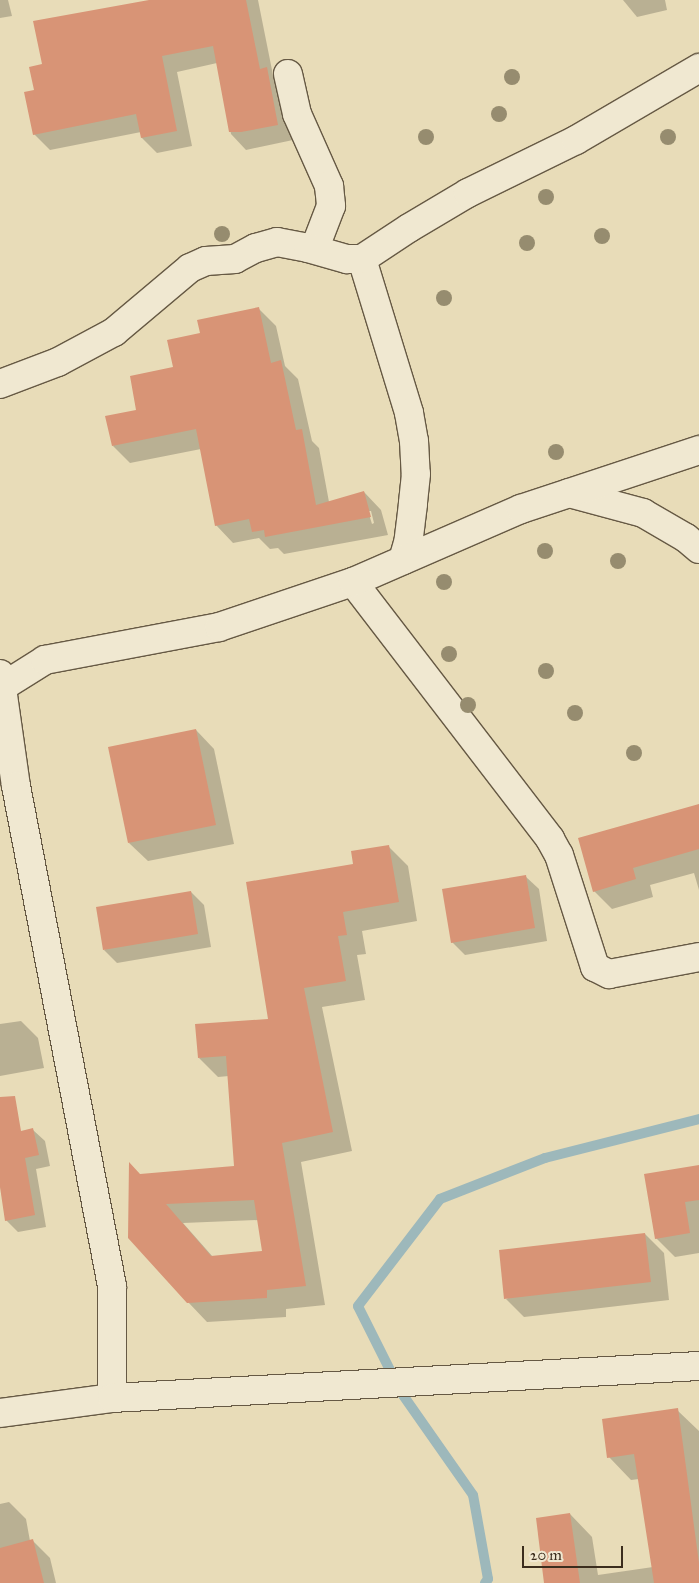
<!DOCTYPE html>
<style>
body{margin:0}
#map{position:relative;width:699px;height:1583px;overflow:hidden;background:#e8dcb8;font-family:"IM FELL Great Primer",serif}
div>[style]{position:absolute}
.shadow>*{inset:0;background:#0003}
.stream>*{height:10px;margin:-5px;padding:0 5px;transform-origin:5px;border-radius:5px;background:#9db8bb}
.building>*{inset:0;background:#d89476}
.roads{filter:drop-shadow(1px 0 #665944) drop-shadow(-1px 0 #665944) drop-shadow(0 1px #665944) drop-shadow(0 -1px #665944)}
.minor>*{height:28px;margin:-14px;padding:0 14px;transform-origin:14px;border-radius:14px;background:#f0e8d1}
.trees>*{width:16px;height:16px;margin:-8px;border-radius:50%;background:#968c6f}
span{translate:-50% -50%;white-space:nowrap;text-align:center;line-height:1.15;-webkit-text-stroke:4.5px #f0e8d1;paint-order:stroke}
.scale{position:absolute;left:522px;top:1546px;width:101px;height:22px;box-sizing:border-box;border:2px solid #3b2d1d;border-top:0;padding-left:6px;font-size:15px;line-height:18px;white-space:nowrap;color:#3b2d1d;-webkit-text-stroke:4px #f0e8d1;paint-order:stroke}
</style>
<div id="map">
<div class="shadow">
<i style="clip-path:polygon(0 0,8px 0,12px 16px,0 18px)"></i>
<i style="clip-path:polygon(154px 0,258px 0,273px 75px,282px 84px,293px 140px,246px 150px,231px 134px,217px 63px,177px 72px,192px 146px,157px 153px,142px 138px,141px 132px,50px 150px,34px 134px,35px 91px,44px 65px)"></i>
<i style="clip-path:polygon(623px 0,665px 0,667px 10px,637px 17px)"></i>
<i style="clip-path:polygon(evenodd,259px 309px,276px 326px,285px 366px,298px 379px,312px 441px,319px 448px,329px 502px,364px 492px,381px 510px,388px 535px,284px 554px,278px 548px,270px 549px,259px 538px,233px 543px,216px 525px,201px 449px,130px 463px,113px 446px,138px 410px,202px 334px,259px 309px,368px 511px,371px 511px,374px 523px,372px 524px,368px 511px)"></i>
<i style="clip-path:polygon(196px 730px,214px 749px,234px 844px,148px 861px,129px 843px)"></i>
<i style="clip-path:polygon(699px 806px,699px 890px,694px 873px,650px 885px,653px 897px,612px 909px,594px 891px)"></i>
<i style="clip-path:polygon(evenodd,389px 847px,408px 866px,417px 921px,362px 931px,366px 954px,357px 955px,365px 1000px,322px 1007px,352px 1151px,301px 1162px,325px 1305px,286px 1309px,286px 1317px,207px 1322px,188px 1302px,141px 1175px,236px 1167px,229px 1076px,218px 1077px,199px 1058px,270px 1020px,354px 865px,389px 847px,259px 1220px,263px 1252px,213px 1257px,183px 1223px,259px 1220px)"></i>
<i style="clip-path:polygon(525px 876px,539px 889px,547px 941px,465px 955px,452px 942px)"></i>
<i style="clip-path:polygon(191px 892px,204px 905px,211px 947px,117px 963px,104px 950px)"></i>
<i style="clip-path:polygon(21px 1021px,38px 1038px,44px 1068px,0 1076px,0 1024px)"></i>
<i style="clip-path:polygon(33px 1130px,45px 1141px,50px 1166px,36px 1169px,46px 1227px,18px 1232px,6px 1220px,0 1184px,0 1133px,14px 1134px)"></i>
<i style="clip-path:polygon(699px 1166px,699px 1253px,675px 1257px,656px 1238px)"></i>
<i style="clip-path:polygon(645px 1234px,664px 1253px,669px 1300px,524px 1317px,506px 1299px)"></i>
<i style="clip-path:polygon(677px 1410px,699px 1431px,699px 1583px,546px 1583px,570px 1514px,592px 1537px,598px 1575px,653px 1567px,639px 1479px,631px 1480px,609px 1457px)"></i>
<i style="clip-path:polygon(9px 1502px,26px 1519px,30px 1541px,33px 1541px,50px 1558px,56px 1583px,0 1583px,0 1504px)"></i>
</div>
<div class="stream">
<i style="left:485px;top:1583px;width:5px;rotate:-53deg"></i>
<i style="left:488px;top:1579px;width:85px;rotate:-100.1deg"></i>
<i style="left:473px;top:1495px;width:126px;rotate:-125deg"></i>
<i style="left:401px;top:1392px;width:96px;rotate:-116.6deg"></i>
<i style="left:358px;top:1306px;width:135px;rotate:-52.5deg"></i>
<i style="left:440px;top:1199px;width:113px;rotate:-21.3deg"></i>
<i style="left:545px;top:1158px;width:159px;rotate:-14.2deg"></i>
</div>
<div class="building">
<i style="clip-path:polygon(149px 0,246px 0,260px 69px,267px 67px,278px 125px,241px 132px,229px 132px,213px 46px,162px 56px,177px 131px,141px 138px,136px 114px,33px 135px,24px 92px,34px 90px,29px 67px,42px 64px,33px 21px)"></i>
<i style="clip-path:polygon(259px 307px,271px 363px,281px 360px,296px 430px,302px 429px,316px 505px,364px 491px,371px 517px,265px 537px,264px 530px,252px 532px,249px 519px,215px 526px,196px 429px,112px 446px,105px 416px,136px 410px,130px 376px,173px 367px,167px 340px,200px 333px,197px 320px)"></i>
<i style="clip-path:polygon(196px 729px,216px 825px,128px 843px,108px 747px)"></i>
<i style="clip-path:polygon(699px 804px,699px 849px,633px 868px,636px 879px,593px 892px,578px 838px)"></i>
<i style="clip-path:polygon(evenodd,389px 845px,399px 902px,343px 912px,347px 935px,338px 936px,346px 981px,304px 988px,333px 1132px,282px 1143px,306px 1286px,267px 1290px,267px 1298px,187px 1303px,128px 1238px,129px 1162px,140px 1174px,234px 1166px,226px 1056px,198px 1058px,195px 1024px,268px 1019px,246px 882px,353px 864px,351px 851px,389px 845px,254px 1200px,262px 1251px,211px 1256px,166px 1204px,254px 1200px)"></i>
<i style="clip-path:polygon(526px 875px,535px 928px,451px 943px,442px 889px)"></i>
<i style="clip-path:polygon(191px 891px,198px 934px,103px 950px,96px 907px)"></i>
<i style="clip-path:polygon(15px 1096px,21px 1131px,33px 1128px,39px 1155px,25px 1158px,35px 1215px,5px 1221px,0 1187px,0 1097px)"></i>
<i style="clip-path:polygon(699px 1165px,699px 1200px,685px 1202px,690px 1233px,655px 1239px,644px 1174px)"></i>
<i style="clip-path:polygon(645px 1233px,651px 1282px,504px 1299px,499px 1250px)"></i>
<i style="clip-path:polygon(678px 1408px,699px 1563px,699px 1583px,654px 1583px,634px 1454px,607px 1458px,602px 1419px)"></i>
<i style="clip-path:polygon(570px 1513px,580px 1583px,544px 1583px,536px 1518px)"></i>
<i style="clip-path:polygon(33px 1539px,44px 1583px,0 1583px,0 1548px)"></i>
</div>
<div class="roads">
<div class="minor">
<i style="left:288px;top:74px;width:41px;rotate:77.3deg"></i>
<i style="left:297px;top:114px;width:79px;rotate:66deg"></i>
<i style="left:329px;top:186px;width:20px;rotate:84deg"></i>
<i style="left:331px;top:206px;width:40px;rotate:111deg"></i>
<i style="left:317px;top:243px;width:10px;rotate:151deg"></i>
<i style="left:362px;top:259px;width:161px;rotate:73deg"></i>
<i style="left:409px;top:413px;width:28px;rotate:80deg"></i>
<i style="left:414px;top:441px;width:33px;rotate:87deg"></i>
<i style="left:416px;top:474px;width:30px;rotate:96deg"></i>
<i style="left:413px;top:504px;width:35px;rotate:97deg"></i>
<i style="left:409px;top:539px;width:22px;rotate:106deg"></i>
<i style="left:0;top:384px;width:62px;rotate:-20.8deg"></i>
<i style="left:58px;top:362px;width:64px;rotate:-28.2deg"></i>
<i style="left:114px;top:332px;width:99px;rotate:-40.1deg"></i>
<i style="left:190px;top:268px;width:17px;rotate:-24deg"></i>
<i style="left:206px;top:261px;width:29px;rotate:-4deg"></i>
<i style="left:235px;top:259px;width:24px;rotate:-28deg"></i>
<i style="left:256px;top:248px;width:22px;rotate:-16deg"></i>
<i style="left:277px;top:242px;width:32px;rotate:11deg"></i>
<i style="left:308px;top:248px;width:41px;rotate:15.8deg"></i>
<i style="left:347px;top:259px;width:15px"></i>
<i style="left:362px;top:259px;width:56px;rotate:-33.4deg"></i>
<i style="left:409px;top:228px;width:69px;rotate:-30.7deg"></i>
<i style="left:468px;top:193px;width:120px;rotate:-26.1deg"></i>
<i style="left:576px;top:140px;width:143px;rotate:-30.3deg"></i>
<i style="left:569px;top:493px;width:77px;rotate:15.1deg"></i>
<i style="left:643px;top:513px;width:50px;rotate:30.2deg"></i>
<i style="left:686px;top:538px;width:17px;rotate:40deg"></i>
<i style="left:353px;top:582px;width:324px;rotate:52.5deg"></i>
<i style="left:550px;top:839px;width:18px;rotate:61deg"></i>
<i style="left:559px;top:855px;width:118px;rotate:72.2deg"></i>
<i style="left:595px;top:967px;width:16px;rotate:27deg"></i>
<i style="left:609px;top:974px;width:92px;rotate:-10.7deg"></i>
<i style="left:0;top:674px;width:113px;rotate:81.9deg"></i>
<i style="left:16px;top:786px;width:509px;rotate:79.13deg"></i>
<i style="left:112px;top:1286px;width:112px;rotate:90deg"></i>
<i style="left:2px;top:687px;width:51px;rotate:-32.1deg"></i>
<i style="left:45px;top:660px;width:177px;rotate:-10.7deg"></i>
<i style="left:219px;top:627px;width:141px;rotate:-18.6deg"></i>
<i style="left:353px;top:582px;width:183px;rotate:-23.5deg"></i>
<i style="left:521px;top:509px;width:188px;rotate:-18.3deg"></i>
<i style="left:0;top:1413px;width:113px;rotate:-7.6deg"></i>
<i style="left:112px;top:1398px;width:588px;rotate:-3.12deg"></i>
</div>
</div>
<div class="trees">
<i style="left:512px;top:77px"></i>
<i style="left:499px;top:114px"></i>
<i style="left:426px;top:137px"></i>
<i style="left:668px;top:137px"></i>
<i style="left:546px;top:197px"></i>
<i style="left:222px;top:234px"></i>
<i style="left:602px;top:236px"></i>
<i style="left:527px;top:243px"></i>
<i style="left:444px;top:298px"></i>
<i style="left:556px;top:452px"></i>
<i style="left:545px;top:551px"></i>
<i style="left:618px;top:561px"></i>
<i style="left:444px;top:582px"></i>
<i style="left:449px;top:654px"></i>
<i style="left:546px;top:671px"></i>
<i style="left:468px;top:705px"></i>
<i style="left:575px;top:713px"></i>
<i style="left:634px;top:753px"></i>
</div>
<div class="scale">20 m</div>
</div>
